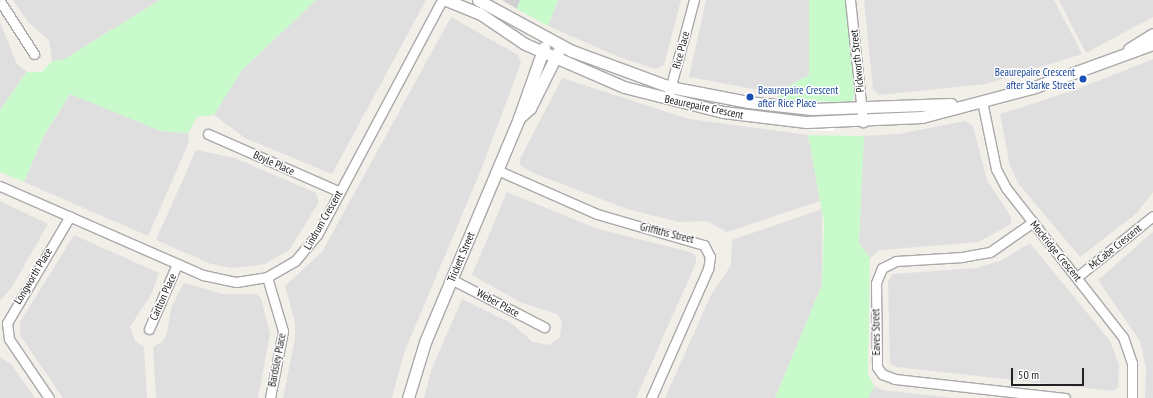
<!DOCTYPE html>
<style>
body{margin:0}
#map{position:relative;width:1153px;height:398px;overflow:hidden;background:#f2efe9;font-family:"PT Sans Narrow",sans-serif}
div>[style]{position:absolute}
.residential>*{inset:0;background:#e0dfdf}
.religious>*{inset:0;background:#d0d0d0}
.park>*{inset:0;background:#c8facc}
.pier>*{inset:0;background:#fff}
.roads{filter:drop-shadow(1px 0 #a9a9a9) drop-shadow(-1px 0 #a9a9a9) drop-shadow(0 1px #a9a9a9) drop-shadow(0 -1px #a9a9a9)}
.minor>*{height:9px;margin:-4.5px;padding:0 4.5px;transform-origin:4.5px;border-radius:4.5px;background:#fff}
.tertiary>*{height:11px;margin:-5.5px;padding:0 5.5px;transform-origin:5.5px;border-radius:5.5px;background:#fff}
.dots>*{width:11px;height:11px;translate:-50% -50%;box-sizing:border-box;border:2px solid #fff;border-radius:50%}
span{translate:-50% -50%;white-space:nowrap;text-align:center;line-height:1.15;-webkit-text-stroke:3px #fff;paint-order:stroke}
.street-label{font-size:11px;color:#222}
.transit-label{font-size:11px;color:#164399}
.right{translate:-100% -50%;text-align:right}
.left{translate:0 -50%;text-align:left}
.scale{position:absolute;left:1011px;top:368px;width:73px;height:18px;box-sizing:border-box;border:2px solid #222;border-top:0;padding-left:5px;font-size:12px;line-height:14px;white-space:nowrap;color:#222;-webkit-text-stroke:3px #fff;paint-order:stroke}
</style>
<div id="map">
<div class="residential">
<i style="clip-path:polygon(13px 0,160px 0,63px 60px,52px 61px,49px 40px,28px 22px)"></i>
<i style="clip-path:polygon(316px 0,426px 0,332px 174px,245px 138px,214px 115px,242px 70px)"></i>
<i style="clip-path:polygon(558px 0,681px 0,664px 65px,656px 69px,619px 57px,548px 26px)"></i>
<i style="clip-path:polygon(706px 0,809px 0,809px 75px,775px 93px,689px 77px)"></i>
<i style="clip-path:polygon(864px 0,1054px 0,1082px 54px,986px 84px,879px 95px,873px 90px)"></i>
<i style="clip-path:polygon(1059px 0,1153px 0,1153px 17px,1086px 53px)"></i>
<i style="clip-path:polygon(451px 17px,518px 55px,521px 63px,481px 170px,404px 353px,392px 398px,283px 398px,295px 338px,295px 322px,285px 286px,322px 252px)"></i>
<i style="clip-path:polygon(0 22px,17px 64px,27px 72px,0 110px)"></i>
<i style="clip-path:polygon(1153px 59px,1153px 192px,1137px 213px,1080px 257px,1018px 183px,1010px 166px,1000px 114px,1075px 90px)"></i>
<i style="clip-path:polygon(562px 78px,689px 119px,808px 135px,820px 201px,727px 232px,706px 221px,679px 222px,627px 209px,531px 172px,520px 165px,520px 159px)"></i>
<i style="clip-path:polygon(76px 93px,161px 131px,188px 133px,189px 142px,148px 236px,24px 182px,44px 135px,70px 94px)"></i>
<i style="clip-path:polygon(965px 121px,973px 126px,987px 180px,1011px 217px,1011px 224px,978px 242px,880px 250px,870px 258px,859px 243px,864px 136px,899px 134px)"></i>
<i style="clip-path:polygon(196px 150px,235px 158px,316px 193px,319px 202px,289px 250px,265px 264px,233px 268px,211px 264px,156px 240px)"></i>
<i style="clip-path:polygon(507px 192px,598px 229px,690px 252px,696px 256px,696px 263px,636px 398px,424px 398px,432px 368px,462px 299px,511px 323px,533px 342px,549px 345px,560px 337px,562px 321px,557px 314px,522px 303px,472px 275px)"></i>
<i style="clip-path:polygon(0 201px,48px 224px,12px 287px,0 301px)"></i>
<i style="clip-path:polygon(822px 209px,822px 285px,775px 398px,665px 398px,710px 297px,731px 265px,732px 240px)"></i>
<i style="clip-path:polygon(1153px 232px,1153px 398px,1145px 398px,1146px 368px,1140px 341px,1098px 280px)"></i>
<i style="clip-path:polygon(74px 235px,159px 273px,152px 293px,130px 327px,135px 341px,144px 347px,147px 398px,63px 398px,20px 335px,20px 322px)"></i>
<i style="clip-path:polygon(1030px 243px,1110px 341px,1119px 365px,1118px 388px,1113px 391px,896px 367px,890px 363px,888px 282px,892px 274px,977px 268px,1002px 260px)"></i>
<i style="clip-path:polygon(184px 283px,223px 294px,256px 294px,261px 298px,270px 334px,258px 398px,156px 398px,153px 347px,163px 341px,167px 333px,171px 308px)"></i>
<i style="clip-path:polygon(0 357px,11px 364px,35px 398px,0 398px)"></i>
<i style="clip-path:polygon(874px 386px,882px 390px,954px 398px,868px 398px)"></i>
</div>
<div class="religious">
<i style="clip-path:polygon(502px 0,520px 0,517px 9px)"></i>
</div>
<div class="park">
<i style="clip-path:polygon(160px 0,316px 0,242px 70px,214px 115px,197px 117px,188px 133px,161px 131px,70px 94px,44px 135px,24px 182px,0 172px,0 110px,27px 72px,42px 72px,52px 61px,63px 60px)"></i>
<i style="clip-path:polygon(520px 0,558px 0,548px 26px,517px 9px)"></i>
<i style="clip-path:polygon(809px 0,846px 0,855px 90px,852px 103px,793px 102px,780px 100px,775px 93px,809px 75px)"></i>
<i style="clip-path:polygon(808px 135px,864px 136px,859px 243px,870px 258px,868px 373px,874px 386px,868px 398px,775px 398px,822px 285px,824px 222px)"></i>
</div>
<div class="pier">
<i style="clip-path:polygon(812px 101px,835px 102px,834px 131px,811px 130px)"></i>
</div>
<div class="roads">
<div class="minor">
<i style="left:850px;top:0;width:123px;rotate:83.9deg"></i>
<i style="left:0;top:1px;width:63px;rotate:57.3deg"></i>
<i style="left:669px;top:93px;width:96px;rotate:-75deg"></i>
<i style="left:982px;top:101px;width:69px;rotate:78.4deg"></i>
<i style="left:996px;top:169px;width:21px;rotate:62deg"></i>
<i style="left:1006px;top:188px;width:189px;rotate:51.9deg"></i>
<i style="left:1123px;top:337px;width:28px;rotate:71deg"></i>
<i style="left:1132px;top:363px;width:35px;rotate:90deg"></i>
<i style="left:208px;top:134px;width:144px;rotate:23.7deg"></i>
<i style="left:497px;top:170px;width:109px;rotate:23.7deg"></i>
<i style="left:597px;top:214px;width:111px;rotate:16.2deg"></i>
<i style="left:704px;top:245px;width:13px;rotate:63deg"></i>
<i style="left:710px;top:257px;width:12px;rotate:99deg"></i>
<i style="left:708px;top:269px;width:141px;rotate:113.8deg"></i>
<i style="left:0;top:186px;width:222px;rotate:23.7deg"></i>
<i style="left:203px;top:275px;width:34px;rotate:12deg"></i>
<i style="left:236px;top:282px;width:31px;rotate:-9deg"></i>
<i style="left:267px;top:277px;width:32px;rotate:-30deg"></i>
<i style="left:295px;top:261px;width:34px;rotate:-50deg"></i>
<i style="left:317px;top:235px;width:266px;rotate:-62deg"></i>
<i style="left:1033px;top:222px;width:52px;rotate:145.1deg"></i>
<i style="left:990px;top:252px;width:27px;rotate:170deg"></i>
<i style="left:963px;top:257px;width:67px;rotate:176.6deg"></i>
<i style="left:896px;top:261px;width:16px;rotate:153deg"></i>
<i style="left:882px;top:268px;width:16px;rotate:112deg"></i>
<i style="left:876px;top:283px;width:84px;rotate:89.3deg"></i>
<i style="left:877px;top:367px;width:9px;rotate:54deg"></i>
<i style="left:882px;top:374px;width:14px;rotate:21deg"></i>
<i style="left:895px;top:379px;width:171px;rotate:6.4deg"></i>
<i style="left:267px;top:277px;width:56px;rotate:73.5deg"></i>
<i style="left:283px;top:331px;width:68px;rotate:101deg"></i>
<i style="left:1077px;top:277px;width:97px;rotate:-38.8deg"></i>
<i style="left:451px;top:279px;width:105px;rotate:27.3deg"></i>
<i style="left:149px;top:329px;width:71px;rotate:-66.7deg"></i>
<i style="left:49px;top:398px;width:71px;rotate:-124.1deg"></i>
<i style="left:9px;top:339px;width:16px;rotate:-97deg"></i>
<i style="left:7px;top:323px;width:124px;rotate:-59.5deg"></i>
</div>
<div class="tertiary">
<i style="left:446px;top:0;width:35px;rotate:22deg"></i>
<i style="left:479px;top:13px;width:55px;rotate:34deg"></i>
<i style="left:525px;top:44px;width:108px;rotate:23.5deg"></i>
<i style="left:624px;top:87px;width:102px;rotate:14.2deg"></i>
<i style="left:723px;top:112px;width:84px;rotate:6.9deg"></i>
<i style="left:806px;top:122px;width:116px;rotate:-2.5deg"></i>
<i style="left:922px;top:117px;width:114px;rotate:-14.8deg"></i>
<i style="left:1032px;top:88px;width:129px;rotate:-20deg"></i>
<i style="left:478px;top:0;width:107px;rotate:28.5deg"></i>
<i style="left:572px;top:51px;width:104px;rotate:20.2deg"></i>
<i style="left:670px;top:87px;width:79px;rotate:10.9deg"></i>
<i style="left:748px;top:102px;width:64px;rotate:6.2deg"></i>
<i style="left:812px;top:109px;width:139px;rotate:-2.1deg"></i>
<i style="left:1129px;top:49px;width:28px;rotate:-32deg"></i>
<i style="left:519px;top:118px;width:15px;rotate:-42deg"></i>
<i style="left:530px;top:108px;width:63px;rotate:-63.4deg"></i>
<i style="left:408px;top:398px;width:59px;rotate:-73.1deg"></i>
<i style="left:425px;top:342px;width:243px;rotate:-67.2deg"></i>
<i style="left:519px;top:118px;width:75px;rotate:-70.6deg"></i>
</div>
</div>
<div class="dots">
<i style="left:1083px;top:79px;background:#1a4fb4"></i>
<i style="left:750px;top:97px;background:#1a4fb4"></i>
</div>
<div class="street-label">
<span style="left:681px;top:50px;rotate:-75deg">Rice Place</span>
<span style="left:857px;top:61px;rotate:-96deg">Pickworth Street</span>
<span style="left:704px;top:107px;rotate:12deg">Beaurepaire Crescent</span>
<span style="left:274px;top:163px;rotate:24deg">Boyle Place</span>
<span style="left:323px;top:220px;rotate:-60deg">Lindrum Crescent</span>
<span style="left:667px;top:233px;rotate:14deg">Griffiths Street</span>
<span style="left:1115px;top:247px;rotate:-39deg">McCabe Crescent</span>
<span style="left:1056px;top:251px;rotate:51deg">Mockridge Crescent</span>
<span style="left:461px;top:257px;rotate:-67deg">Trickett Street</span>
<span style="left:33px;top:276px;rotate:-59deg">Longworth Place</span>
<span style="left:163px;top:297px;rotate:-66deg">Carlton Place</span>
<span style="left:498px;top:303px;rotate:28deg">Weber Place</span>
<span style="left:876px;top:332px;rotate:-91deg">Eaves Street</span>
<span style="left:277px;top:360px;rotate:-79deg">Bardsley Place</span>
</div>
<div class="transit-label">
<span class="right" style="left:1075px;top:79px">Beaurepaire Crescent<br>after Starke Street</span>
<span class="left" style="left:758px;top:97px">Beaurepaire Crescent<br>after Rice Place</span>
</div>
<div class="scale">50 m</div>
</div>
